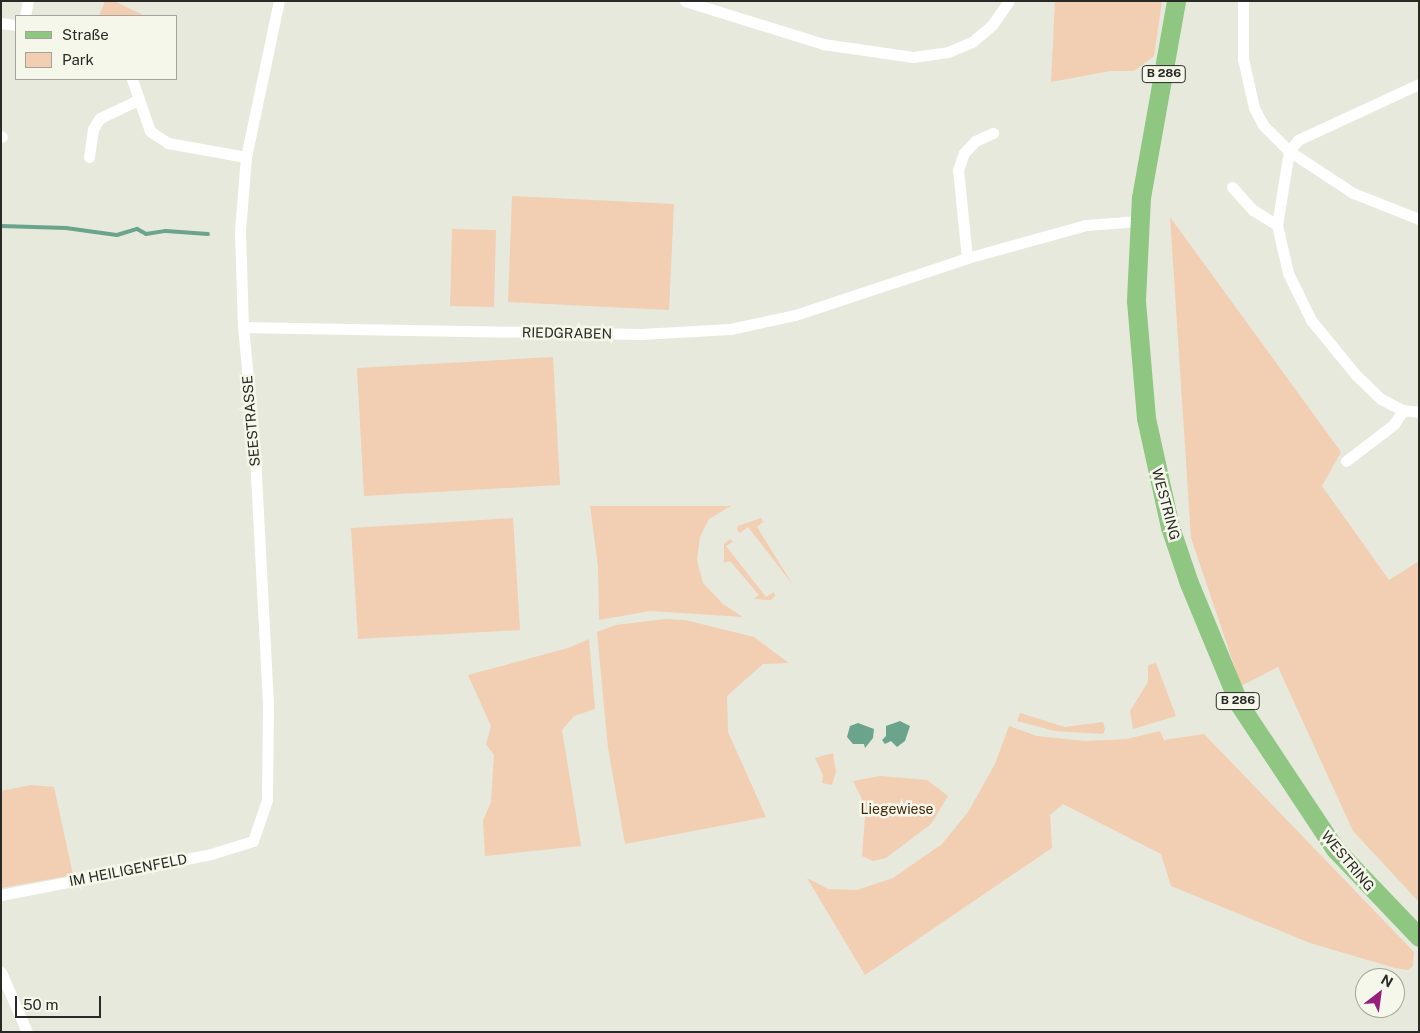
<!DOCTYPE html>
<meta charset="utf-8">
<style>
body{margin:0}
#map{position:relative;width:1420px;height:1033px;overflow:hidden;background:#e7e9dd;font-family:"Public Sans",sans-serif}
div>[style]{position:absolute}
.green>*{inset:0;background:#f2ceb2}
.water>*{inset:0;background:#6ba48d}
.stream>*{height:4px;margin:-2px;padding:0 2px;transform-origin:2px;border-radius:2px;background:#6ba48d}
.minor>*{height:11px;margin:-5.5px;padding:0 5.5px;transform-origin:5.5px;border-radius:5.5px;background:#fff}
.primary>*{height:19px;margin:-9.5px;padding:0 9.5px;transform-origin:9.5px;border-radius:9.5px;background:#8ec682}
span{translate:-50% -50%;white-space:nowrap;text-align:center;line-height:1.15;-webkit-text-stroke:5px #f5f7ea;paint-order:stroke}
.shield-label span{padding:1px 4px;background:#f5f7ea;border:1px solid;border-radius:4px;-webkit-text-stroke-width:0}
.shield-label{font-size:12px;color:#292925;font-weight:700}
.street-label{font-size:14px;color:#292925}
.park-label{font-size:14px;color:#43250a}
.frame{position:absolute;inset:0;border:2px solid #292925;pointer-events:none}
.legend{position:absolute;left:15px;top:15px;width:162px;height:65px;box-sizing:border-box;background:#f5f7ea;border:1px solid #a3a59b;margin:0;padding:6px 9px;list-style:none;font-size:15px;color:#292925}
.legend li{display:flex;align-items:center;gap:10px;height:25px}
.legend b{width:25px;border:1px solid #a3a59b}
.north{position:absolute;left:1355px;top:968px;width:50px;height:50px;box-sizing:border-box;background:#f5f7ea;border:1px solid #a3a59b;border-radius:50%;rotate:30deg;font-size:14px;font-weight:700;line-height:20px;text-align:center;color:#292925}
.north::after{content:'';display:block;margin:auto;width:18px;height:22px;background:#951f7b;clip-path:polygon(50% 0,100% 100%,50% 72%,0 100%)}
.scale{position:absolute;left:15px;top:996px;width:86px;height:22px;box-sizing:border-box;border:2px solid #292925;border-top:0;padding-left:6px;font-size:15px;line-height:18px;white-space:nowrap;color:#292925;-webkit-text-stroke:4px #f5f7ea;paint-order:stroke}
</style>
<div id="map">
<div class="green">
<i style="clip-path:polygon(105px 1px,114px 1px,145px 16px,99px 16px)"></i>
<i style="clip-path:polygon(1055px 1px,1162px 1px,1154px 56px,1134px 71px,1110px 71px,1051px 82px)"></i>
<i style="clip-path:polygon(512px 196px,674px 204px,669px 310px,508px 302px)"></i>
<i style="clip-path:polygon(1170px 217px,1341px 452px,1322px 486px,1389px 580px,1419px 561px,1419px 902px,1353px 831px,1278px 667px,1241px 686px,1191px 538px)"></i>
<i style="clip-path:polygon(452px 229px,496px 230px,494px 307px,450px 306px)"></i>
<i style="clip-path:polygon(553px 357px,560px 485px,364px 496px,357px 368px)"></i>
<i style="clip-path:polygon(590px 506px,731px 506px,709px 519px,700px 537px,697px 560px,703px 583px,723px 604px,743px 617px,650px 611px,599px 620px,598px 566px)"></i>
<i style="clip-path:polygon(513px 518px,520px 630px,358px 639px,351px 528px)"></i>
<i style="clip-path:polygon(761px 518px,763px 522px,757px 527px,793px 585px,748px 527px,740px 533px,737px 530px,738px 526px)"></i>
<i style="clip-path:polygon(730px 539px,733px 542px,726px 546px,766px 597px,774px 592px,775px 596px,771px 600px,754px 599px,759px 595px,730px 561px,724px 563px,724px 544px)"></i>
<i style="clip-path:polygon(666px 619px,685px 620px,754px 637px,789px 663px,763px 664px,727px 696px,728px 732px,766px 817px,625px 844px,608px 748px,597px 632px,616px 625px)"></i>
<i style="clip-path:polygon(589px 639px,595px 709px,574px 716px,562px 730px,581px 846px,485px 856px,483px 821px,491px 802px,494px 755px,486px 744px,491px 726px,468px 675px,568px 648px)"></i>
<i style="clip-path:polygon(1156px 663px,1176px 716px,1133px 729px,1130px 711px,1148px 682px,1148px 665px)"></i>
<i style="clip-path:polygon(1020px 713px,1065px 727px,1103px 722px,1105px 729px,1103px 734px,1055px 731px,1017px 721px)"></i>
<i style="clip-path:polygon(1009px 726px,1037px 736px,1085px 741px,1127px 739px,1160px 731px,1164px 740px,1204px 734px,1414px 952px,1413px 966px,1408px 970px,1395px 968px,1310px 943px,1171px 886px,1161px 854px,1063px 804px,1050px 815px,1052px 848px,865px 975px,807px 878px,828px 889px,857px 890px,893px 878px,942px 844px,968px 812px,995px 764px)"></i>
<i style="clip-path:polygon(833px 753px,836px 772px,832px 785px,822px 783px,823px 775px,815px 758px)"></i>
<i style="clip-path:polygon(880px 776px,927px 780px,948px 796px,931px 824px,886px 858px,873px 861px,862px 856px,865px 817px,861px 797px,853px 781px)"></i>
<i style="clip-path:polygon(31px 785px,54px 787px,73px 875px,1px 888px,1px 791px)"></i>
</div>
<div class="water">
<i style="clip-path:polygon(900px 721px,910px 726px,905px 741px,897px 747px,891px 741px,885px 744px,882px 740px,886px 736px,886px 726px)"></i>
<i style="clip-path:polygon(858px 723px,874px 729px,873px 738px,865px 748px,864px 744px,853px 744px,847px 737px,850px 726px)"></i>
</div>
<div class="stream">
<i style="left:1px;top:226px;width:65px;rotate:1.8deg"></i>
<i style="left:66px;top:228px;width:51px;rotate:7.8deg"></i>
<i style="left:117px;top:235px;width:21px;rotate:-17deg"></i>
<i style="left:137px;top:229px;width:10px;rotate:29deg"></i>
<i style="left:146px;top:234px;width:20px;rotate:-9deg"></i>
<i style="left:166px;top:231px;width:42px;rotate:4.1deg"></i>
</div>
<div class="minor">
<i style="left:685px;top:1px;width:145px;rotate:17.3deg"></i>
<i style="left:823px;top:44px;width:91px;rotate:8.2deg"></i>
<i style="left:913px;top:57px;width:35px;rotate:-8deg"></i>
<i style="left:948px;top:52px;width:26px;rotate:-23deg"></i>
<i style="left:972px;top:42px;width:26px;rotate:-40deg"></i>
<i style="left:992px;top:25px;width:29px;rotate:-55deg"></i>
<i style="left:1243px;top:1px;width:58px;rotate:90deg"></i>
<i style="left:1243px;top:59px;width:50px;rotate:77.3deg"></i>
<i style="left:1254px;top:108px;width:19px;rotate:62deg"></i>
<i style="left:1263px;top:125px;width:37px;rotate:45deg"></i>
<i style="left:1289px;top:151px;width:77px;rotate:33.3deg"></i>
<i style="left:1353px;top:193px;width:71px;rotate:21.5deg"></i>
<i style="left:25px;top:16px;width:15px;rotate:-79deg"></i>
<i style="left:1px;top:23px;width:15px;rotate:8deg"></i>
<i style="left:132px;top:79px;width:55px;rotate:70.9deg"></i>
<i style="left:150px;top:131px;width:22px;rotate:34deg"></i>
<i style="left:168px;top:143px;width:79px;rotate:10.2deg"></i>
<i style="left:1419px;top:84px;width:133px;rotate:155.2deg"></i>
<i style="left:1298px;top:140px;width:14px;rotate:129deg"></i>
<i style="left:1289px;top:151px;width:75px;rotate:99.2deg"></i>
<i style="left:1277px;top:225px;width:49px;rotate:77.1deg"></i>
<i style="left:1288px;top:273px;width:52px;rotate:63.9deg"></i>
<i style="left:1311px;top:320px;width:71px;rotate:50.7deg"></i>
<i style="left:1356px;top:375px;width:35px;rotate:44deg"></i>
<i style="left:1381px;top:399px;width:25px;rotate:27deg"></i>
<i style="left:1403px;top:410px;width:16px;rotate:7deg"></i>
<i style="left:1px;top:136px;width:1px;rotate:45deg"></i>
<i style="left:89px;top:157px;width:28px;rotate:-82deg"></i>
<i style="left:93px;top:129px;width:13px;rotate:-58deg"></i>
<i style="left:100px;top:118px;width:42px;rotate:-25.3deg"></i>
<i style="left:1232px;top:187px;width:31px;rotate:48deg"></i>
<i style="left:1253px;top:210px;width:28px;rotate:32deg"></i>
<i style="left:967px;top:258px;width:88px;rotate:-95.8deg"></i>
<i style="left:958px;top:170px;width:18px;rotate:-71deg"></i>
<i style="left:964px;top:153px;width:16px;rotate:-47deg"></i>
<i style="left:975px;top:141px;width:20px;rotate:-24deg"></i>
<i style="left:243px;top:327px;width:398px;rotate:1deg"></i>
<i style="left:641px;top:334px;width:89px;rotate:-3.2deg"></i>
<i style="left:730px;top:329px;width:66px;rotate:-12.2deg"></i>
<i style="left:795px;top:315px;width:181px;rotate:-18.3deg"></i>
<i style="left:967px;top:258px;width:123px;rotate:-15.5deg"></i>
<i style="left:1086px;top:225px;width:53px;rotate:-4.3deg"></i>
<i style="left:1346px;top:461px;width:61px;rotate:-37.6deg"></i>
<i style="left:1394px;top:424px;width:17px;rotate:-57deg"></i>
<i style="left:1px;top:895px;width:214px;rotate:-11deg"></i>
<i style="left:211px;top:854px;width:44px;rotate:-17.2deg"></i>
<i style="left:253px;top:841px;width:43px;rotate:-71.1deg"></i>
<i style="left:267px;top:800px;width:96px;rotate:-89.4deg"></i>
<i style="left:268px;top:704px;width:251px;rotate:-93deg"></i>
<i style="left:255px;top:453px;width:127px;rotate:-95.4deg"></i>
<i style="left:243px;top:327px;width:97px;rotate:-91.8deg"></i>
<i style="left:240px;top:230px;width:73px;rotate:-85.3deg"></i>
<i style="left:246px;top:157px;width:159px;rotate:-78.1deg"></i>
<i style="left:1px;top:972px;width:65px;rotate:66.6deg"></i>
</div>
<div class="primary">
<i style="left:1176px;top:1px;width:199px;rotate:100.1deg"></i>
<i style="left:1141px;top:197px;width:104px;rotate:92.8deg"></i>
<i style="left:1136px;top:301px;width:117px;rotate:85.1deg"></i>
<i style="left:1146px;top:418px;width:112px;rotate:77.6deg"></i>
<i style="left:1170px;top:527px;width:59px;rotate:71.3deg"></i>
<i style="left:1189px;top:583px;width:131px;rotate:67.5deg"></i>
<i style="left:1239px;top:704px;width:174px;rotate:56.5deg"></i>
<i style="left:1335px;top:849px;width:122px;rotate:46.3deg"></i>
</div>
<div class="shield-label">
<span style="left:1164px;top:74px">B 286</span>
<span style="left:1238px;top:701px">B 286</span>
</div>
<div class="street-label">
<span style="left:567px;top:333px;rotate:1deg">RIEDGRABEN</span>
<span style="left:251px;top:421px;rotate:-95deg">SEESTRASSE</span>
<span style="left:1166px;top:504px;rotate:75deg">WESTRING</span>
<span style="left:1348px;top:861px;rotate:50deg">WESTRING</span>
<span style="left:128px;top:870px;rotate:-11deg">IM HEILIGENFELD</span>
</div>
<div class="park-label">
<span style="left:897px;top:809px">Liegewiese</span>
</div>
<div class="frame"></div>
<ul class="legend">
<li><b style="height:6px;background:#8ec682"></b>Straße</li>
<li><b style="height:14px;background:#f2ceb2"></b>Park</li>
</ul>
<div class="north">N</div>
<div class="scale">50 m</div>
</div>
